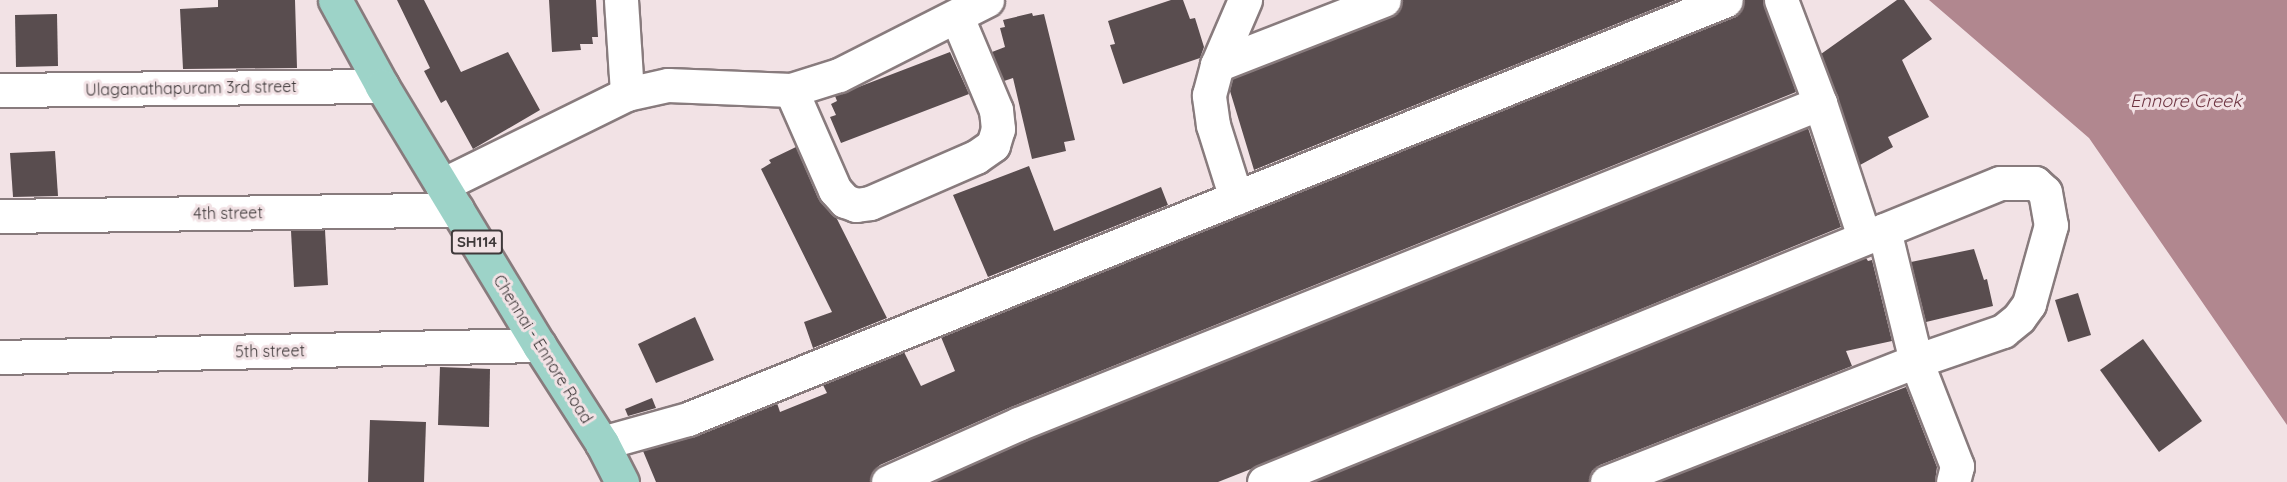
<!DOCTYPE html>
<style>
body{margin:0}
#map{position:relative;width:2287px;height:482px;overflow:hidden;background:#f2e2e5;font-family:Quicksand,sans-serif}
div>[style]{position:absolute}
.water>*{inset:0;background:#b1878f}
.building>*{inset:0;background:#594d4f}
.roads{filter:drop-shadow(2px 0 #887b7d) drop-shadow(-2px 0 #887b7d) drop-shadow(0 2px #887b7d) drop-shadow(0 -2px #887b7d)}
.minor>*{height:33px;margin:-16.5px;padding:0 16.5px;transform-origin:16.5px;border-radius:16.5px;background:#fff}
.primary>*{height:33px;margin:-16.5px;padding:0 16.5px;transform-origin:16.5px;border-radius:16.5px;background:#9dd3c8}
span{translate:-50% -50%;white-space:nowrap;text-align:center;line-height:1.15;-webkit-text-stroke:6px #f2e2e5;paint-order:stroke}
.shield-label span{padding:2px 4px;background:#f2e2e5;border:2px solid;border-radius:4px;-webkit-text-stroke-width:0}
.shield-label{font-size:15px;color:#3f393a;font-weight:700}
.street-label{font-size:16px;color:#3f393a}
.water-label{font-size:18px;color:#6e3542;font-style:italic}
</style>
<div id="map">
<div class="water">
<i style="clip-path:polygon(1929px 0,2287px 0,2287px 425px,2089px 138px)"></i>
</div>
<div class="building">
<i style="clip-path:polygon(218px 0,295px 0,297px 68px,183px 69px,180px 9px,218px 7px)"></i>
<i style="clip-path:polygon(397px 0,424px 0,461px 72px,508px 52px,540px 110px,473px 149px,446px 100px,441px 103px,424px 71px,430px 68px)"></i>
<i style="clip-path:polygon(549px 0,596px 0,598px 37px,592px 37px,593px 44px,580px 44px,581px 50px,552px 52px)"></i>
<i style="clip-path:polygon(1171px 0,1183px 0,1190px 19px,1195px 18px,1204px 47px,1200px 58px,1123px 84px,1110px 45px,1115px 44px,1108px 21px)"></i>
<i style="clip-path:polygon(1402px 0,1676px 0,1254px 170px,1230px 91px,1233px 79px,1391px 17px,1399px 11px)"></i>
<i style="clip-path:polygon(1744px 0,1763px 0,1796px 92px,1011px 407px,880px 465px,873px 472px,870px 482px,656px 482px,643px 451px,695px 436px,777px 403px,780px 412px,827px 393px,823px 385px,904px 352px,921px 386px,955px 371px,941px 337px,1733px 17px,1741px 11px)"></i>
<i style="clip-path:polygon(1897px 0,1904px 0,1932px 39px,1902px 60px,1929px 117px,1888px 137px,1893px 147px,1860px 165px,1821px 54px)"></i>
<i style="clip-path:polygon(1032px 13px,1033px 16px,1044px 14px,1075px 140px,1064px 142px,1066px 151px,1032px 159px,1013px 78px,1004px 81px,992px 52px,1005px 47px,1000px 28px,1005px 27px,1003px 20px)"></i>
<i style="clip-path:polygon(57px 14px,58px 66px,16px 67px,15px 15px)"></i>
<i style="clip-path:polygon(950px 52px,969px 94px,841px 143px,830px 117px,836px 115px,831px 104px,837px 101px,835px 96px)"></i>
<i style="clip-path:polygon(1808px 128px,1841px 227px,1251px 469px,1218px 482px,934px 482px,1025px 441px)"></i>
<i style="clip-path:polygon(796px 147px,818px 198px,836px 217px,887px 318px,813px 348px,804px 322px,832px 312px,761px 169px,771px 163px,769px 160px)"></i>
<i style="clip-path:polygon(55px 151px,58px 196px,13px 197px,10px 153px)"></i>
<i style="clip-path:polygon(1029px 166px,1054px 231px,1161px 187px,1168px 205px,988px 277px,953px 195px)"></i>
<i style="clip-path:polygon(325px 230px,328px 285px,294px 287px,291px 231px)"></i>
<i style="clip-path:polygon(1974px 249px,1984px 280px,1987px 279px,1993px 306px,1926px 322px,1911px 262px)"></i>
<i style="clip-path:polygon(1866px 258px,1868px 261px,1872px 260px,1892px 341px,1846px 351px,1852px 366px,1600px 465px,1592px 471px,1589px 482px,1314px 482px)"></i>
<i style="clip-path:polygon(2078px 293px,2091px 335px,2068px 342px,2055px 300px)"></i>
<i style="clip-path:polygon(695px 317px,714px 360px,656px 383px,638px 344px)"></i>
<i style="clip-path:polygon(2143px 339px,2202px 421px,2159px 452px,2100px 370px)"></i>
<i style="clip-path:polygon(440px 367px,490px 369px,489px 427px,438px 425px)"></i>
<i style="clip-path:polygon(1906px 387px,1937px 467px,1935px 482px,1658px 482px)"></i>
<i style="clip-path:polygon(652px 398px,656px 408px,628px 416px,625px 409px)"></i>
<i style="clip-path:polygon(370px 420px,426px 422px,424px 482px,368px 482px)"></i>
</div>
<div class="roads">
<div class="minor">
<i style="left:621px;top:0;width:94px;rotate:86.3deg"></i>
<i style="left:1781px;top:0;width:110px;rotate:69.3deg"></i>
<i style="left:1820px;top:103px;width:141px;rotate:71.8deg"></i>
<i style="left:1217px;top:65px;width:179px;rotate:-21.3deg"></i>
<i style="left:0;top:90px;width:382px;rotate:-0.6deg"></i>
<i style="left:791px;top:90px;width:109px;rotate:66.3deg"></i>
<i style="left:835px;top:190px;width:15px;rotate:48deg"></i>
<i style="left:845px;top:201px;width:12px;rotate:20deg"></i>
<i style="left:856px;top:205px;width:14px;rotate:-8deg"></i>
<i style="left:870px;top:203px;width:116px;rotate:-23.5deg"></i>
<i style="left:976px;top:157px;width:21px;rotate:-35deg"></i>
<i style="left:993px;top:145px;width:17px;rotate:-73deg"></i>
<i style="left:998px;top:129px;width:19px;rotate:-96deg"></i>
<i style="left:996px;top:110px;width:101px;rotate:-112.8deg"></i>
<i style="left:442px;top:185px;width:206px;rotate:-26.2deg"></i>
<i style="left:627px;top:94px;width:42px;rotate:-12.4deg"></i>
<i style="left:668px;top:85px;width:123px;rotate:2.3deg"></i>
<i style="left:791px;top:90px;width:50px;rotate:-17.4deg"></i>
<i style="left:839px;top:75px;width:166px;rotate:-26.9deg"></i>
<i style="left:1236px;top:198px;width:77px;rotate:-107.5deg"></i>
<i style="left:1213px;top:125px;width:30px;rotate:-98deg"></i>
<i style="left:1209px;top:95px;width:31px;rotate:-75deg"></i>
<i style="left:1217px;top:65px;width:71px;rotate:-66.7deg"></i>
<i style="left:0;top:216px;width:457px;rotate:-0.8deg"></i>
<i style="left:1884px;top:230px;width:135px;rotate:76.3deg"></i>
<i style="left:1916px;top:361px;width:113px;rotate:68.7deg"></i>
<i style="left:1957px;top:466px;width:16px;rotate:104deg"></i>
<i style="left:0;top:357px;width:539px;rotate:-1.28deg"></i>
<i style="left:602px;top:443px;width:89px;rotate:-15.6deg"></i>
<i style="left:688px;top:419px;width:1119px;rotate:-21.98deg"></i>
<i style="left:888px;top:482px;width:142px;rotate:-24deg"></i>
<i style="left:1018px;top:424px;width:864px;rotate:-21.81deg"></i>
<i style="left:1264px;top:482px;width:794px;rotate:-22.11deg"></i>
<i style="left:2000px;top:183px;width:35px"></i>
<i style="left:2035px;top:183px;width:13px;rotate:42deg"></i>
<i style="left:2045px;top:192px;width:34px;rotate:80deg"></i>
<i style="left:2051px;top:225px;width:82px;rotate:105.6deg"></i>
<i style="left:2029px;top:304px;width:17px;rotate:126deg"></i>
<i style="left:2019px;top:318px;width:21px;rotate:141deg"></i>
<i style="left:2003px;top:331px;width:92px;rotate:161deg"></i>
<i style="left:1916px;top:361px;width:332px;rotate:158.6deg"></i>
</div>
<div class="primary">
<i style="left:335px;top:0;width:98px;rotate:61.3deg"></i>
<i style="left:382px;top:86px;width:303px;rotate:58.8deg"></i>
<i style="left:539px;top:345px;width:117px;rotate:57.3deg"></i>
<i style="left:602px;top:443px;width:44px;rotate:62.9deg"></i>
</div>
</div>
<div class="shield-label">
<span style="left:477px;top:242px">SH114</span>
</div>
<div class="street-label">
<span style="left:191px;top:88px;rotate:-1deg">Ulaganathapuram 3rd street</span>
<span style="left:228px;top:213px;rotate:-1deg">4th street</span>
<span style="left:543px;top:349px;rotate:58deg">Chennai - Ennore Road</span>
<span style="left:270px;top:351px;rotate:-1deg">5th street</span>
</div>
<div class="water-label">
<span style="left:2186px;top:101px">Ennore Creek</span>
</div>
</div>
